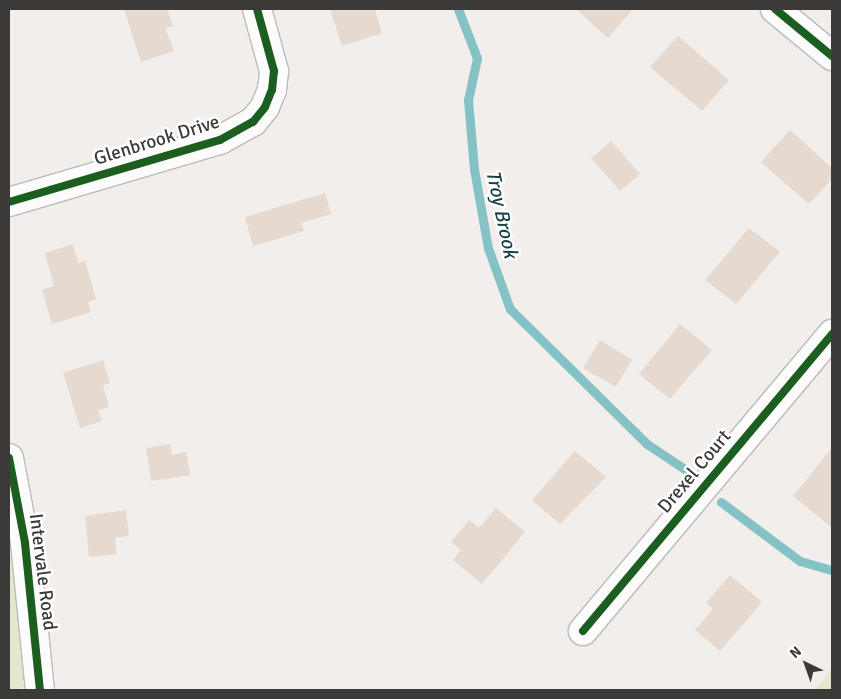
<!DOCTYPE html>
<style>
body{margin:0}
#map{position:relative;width:841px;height:699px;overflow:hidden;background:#f1eeeb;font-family:Signika,sans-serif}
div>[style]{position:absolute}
.green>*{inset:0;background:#e4e7cb}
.stream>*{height:9px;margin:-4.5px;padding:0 4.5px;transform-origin:4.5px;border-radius:4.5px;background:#85c2c6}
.building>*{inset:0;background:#e5d9d0}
.roads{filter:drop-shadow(1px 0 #bcbab8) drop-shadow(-1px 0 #bcbab8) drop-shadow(0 1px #bcbab8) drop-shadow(0 -1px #bcbab8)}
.minor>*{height:28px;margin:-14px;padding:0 14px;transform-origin:14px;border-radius:14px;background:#fdfcfc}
.tertiary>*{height:28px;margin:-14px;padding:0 14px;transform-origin:14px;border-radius:14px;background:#fdfcfc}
.cycleway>*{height:8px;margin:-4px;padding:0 4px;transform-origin:4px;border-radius:4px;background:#1b5e20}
span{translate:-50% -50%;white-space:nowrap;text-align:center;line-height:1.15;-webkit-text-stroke:5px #fff;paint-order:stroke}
.street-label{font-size:19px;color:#3c3a38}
.water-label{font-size:20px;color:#153f42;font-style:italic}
.frame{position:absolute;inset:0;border:10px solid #3c3a38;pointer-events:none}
.north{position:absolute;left:781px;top:639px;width:50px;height:50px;-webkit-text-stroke:4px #fff;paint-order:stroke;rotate:318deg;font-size:14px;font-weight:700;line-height:20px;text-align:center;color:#3c3a38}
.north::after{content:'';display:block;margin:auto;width:18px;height:22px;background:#3c3a38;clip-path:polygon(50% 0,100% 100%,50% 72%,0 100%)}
</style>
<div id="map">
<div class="green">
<i style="clip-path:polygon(9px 548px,44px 684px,9px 690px)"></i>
<i style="clip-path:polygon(832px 668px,832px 690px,815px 690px)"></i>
</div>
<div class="stream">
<i style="left:458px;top:9px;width:53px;rotate:68.8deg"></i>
<i style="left:477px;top:58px;width:43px;rotate:102.1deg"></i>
<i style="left:468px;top:100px;width:69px;rotate:85deg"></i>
<i style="left:474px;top:169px;width:80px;rotate:80deg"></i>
<i style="left:488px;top:248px;width:65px;rotate:70.2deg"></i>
<i style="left:510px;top:309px;width:192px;rotate:44.6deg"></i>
<i style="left:647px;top:444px;width:47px;rotate:33.7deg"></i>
<i style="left:721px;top:502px;width:99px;rotate:36.8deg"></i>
<i style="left:800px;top:561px;width:33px;rotate:16deg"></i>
</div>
<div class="building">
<i style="clip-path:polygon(124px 9px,167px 9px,173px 26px,165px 28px,174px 51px,141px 62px)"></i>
<i style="clip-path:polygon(330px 9px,375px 9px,382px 33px,342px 46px)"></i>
<i style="clip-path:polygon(576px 9px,633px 9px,608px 38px)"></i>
<i style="clip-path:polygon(678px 36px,729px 80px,702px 111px,650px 67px)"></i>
<i style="clip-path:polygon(790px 130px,832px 168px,832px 179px,809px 204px,761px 162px)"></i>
<i style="clip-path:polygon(611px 141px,640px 174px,620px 191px,591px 158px)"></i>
<i style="clip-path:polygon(325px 193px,331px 214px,301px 223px,304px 231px,253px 246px,245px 217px)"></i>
<i style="clip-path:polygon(749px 228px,780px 252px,736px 304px,705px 280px)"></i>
<i style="clip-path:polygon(73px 244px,78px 263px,85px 261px,96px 299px,88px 302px,91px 312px,52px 324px,42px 290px,54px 286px,45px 253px)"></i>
<i style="clip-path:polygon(680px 324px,712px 350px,670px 399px,639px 374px)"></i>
<i style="clip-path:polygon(600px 340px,632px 360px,616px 387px,583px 368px)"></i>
<i style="clip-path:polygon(103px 360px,110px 383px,103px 385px,109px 407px,98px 410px,102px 421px,80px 428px,63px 373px)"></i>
<i style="clip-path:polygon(170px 444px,172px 455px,186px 452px,190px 475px,151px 481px,146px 448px)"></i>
<i style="clip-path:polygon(832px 448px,832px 528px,793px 496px)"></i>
<i style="clip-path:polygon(575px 451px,606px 477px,560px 524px,532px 500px)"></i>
<i style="clip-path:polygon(496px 508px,525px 532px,482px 584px,453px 560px,461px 550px,451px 542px,469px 520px,479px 528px)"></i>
<i style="clip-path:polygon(126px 510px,129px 536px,115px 538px,117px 554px,89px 557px,85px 516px)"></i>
<i style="clip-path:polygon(730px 575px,762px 602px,720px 651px,695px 630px,713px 609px,706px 603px)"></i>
</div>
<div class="roads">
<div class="minor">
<i style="left:775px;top:9px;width:74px;rotate:39.5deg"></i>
<i style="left:9px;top:202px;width:220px;rotate:-16.4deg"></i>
<i style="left:220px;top:140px;width:38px;rotate:-29deg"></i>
<i style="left:253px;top:122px;width:19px;rotate:-51deg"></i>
<i style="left:265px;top:107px;width:18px;rotate:-68deg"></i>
<i style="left:272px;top:90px;width:19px;rotate:-84deg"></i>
<i style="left:274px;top:71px;width:64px;rotate:-105.3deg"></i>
<i style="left:583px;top:631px;width:388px;rotate:-50deg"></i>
</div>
<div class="tertiary">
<i style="left:9px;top:458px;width:86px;rotate:79.3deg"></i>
<i style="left:25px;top:543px;width:148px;rotate:84.2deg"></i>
</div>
</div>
<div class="cycleway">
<i style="left:775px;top:9px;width:74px;rotate:39.5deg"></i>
<i style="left:9px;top:202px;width:220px;rotate:-16.4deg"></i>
<i style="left:220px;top:140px;width:38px;rotate:-29deg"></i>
<i style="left:253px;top:122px;width:19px;rotate:-51deg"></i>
<i style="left:265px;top:107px;width:18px;rotate:-68deg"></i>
<i style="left:272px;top:90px;width:19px;rotate:-84deg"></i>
<i style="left:274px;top:71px;width:64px;rotate:-105.3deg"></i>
<i style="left:9px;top:458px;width:86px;rotate:79.3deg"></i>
<i style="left:25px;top:543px;width:148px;rotate:84.2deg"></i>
<i style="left:583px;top:631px;width:388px;rotate:-50deg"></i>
</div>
<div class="street-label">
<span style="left:157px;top:141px;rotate:-17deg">Glenbrook Drive</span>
<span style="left:695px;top:472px;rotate:-50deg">Drexel Court</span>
<span style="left:42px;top:572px;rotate:83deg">Intervale Road</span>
</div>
<div class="water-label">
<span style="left:502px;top:214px;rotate:78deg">Troy Brook</span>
</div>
<div class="frame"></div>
<div class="north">N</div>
</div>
